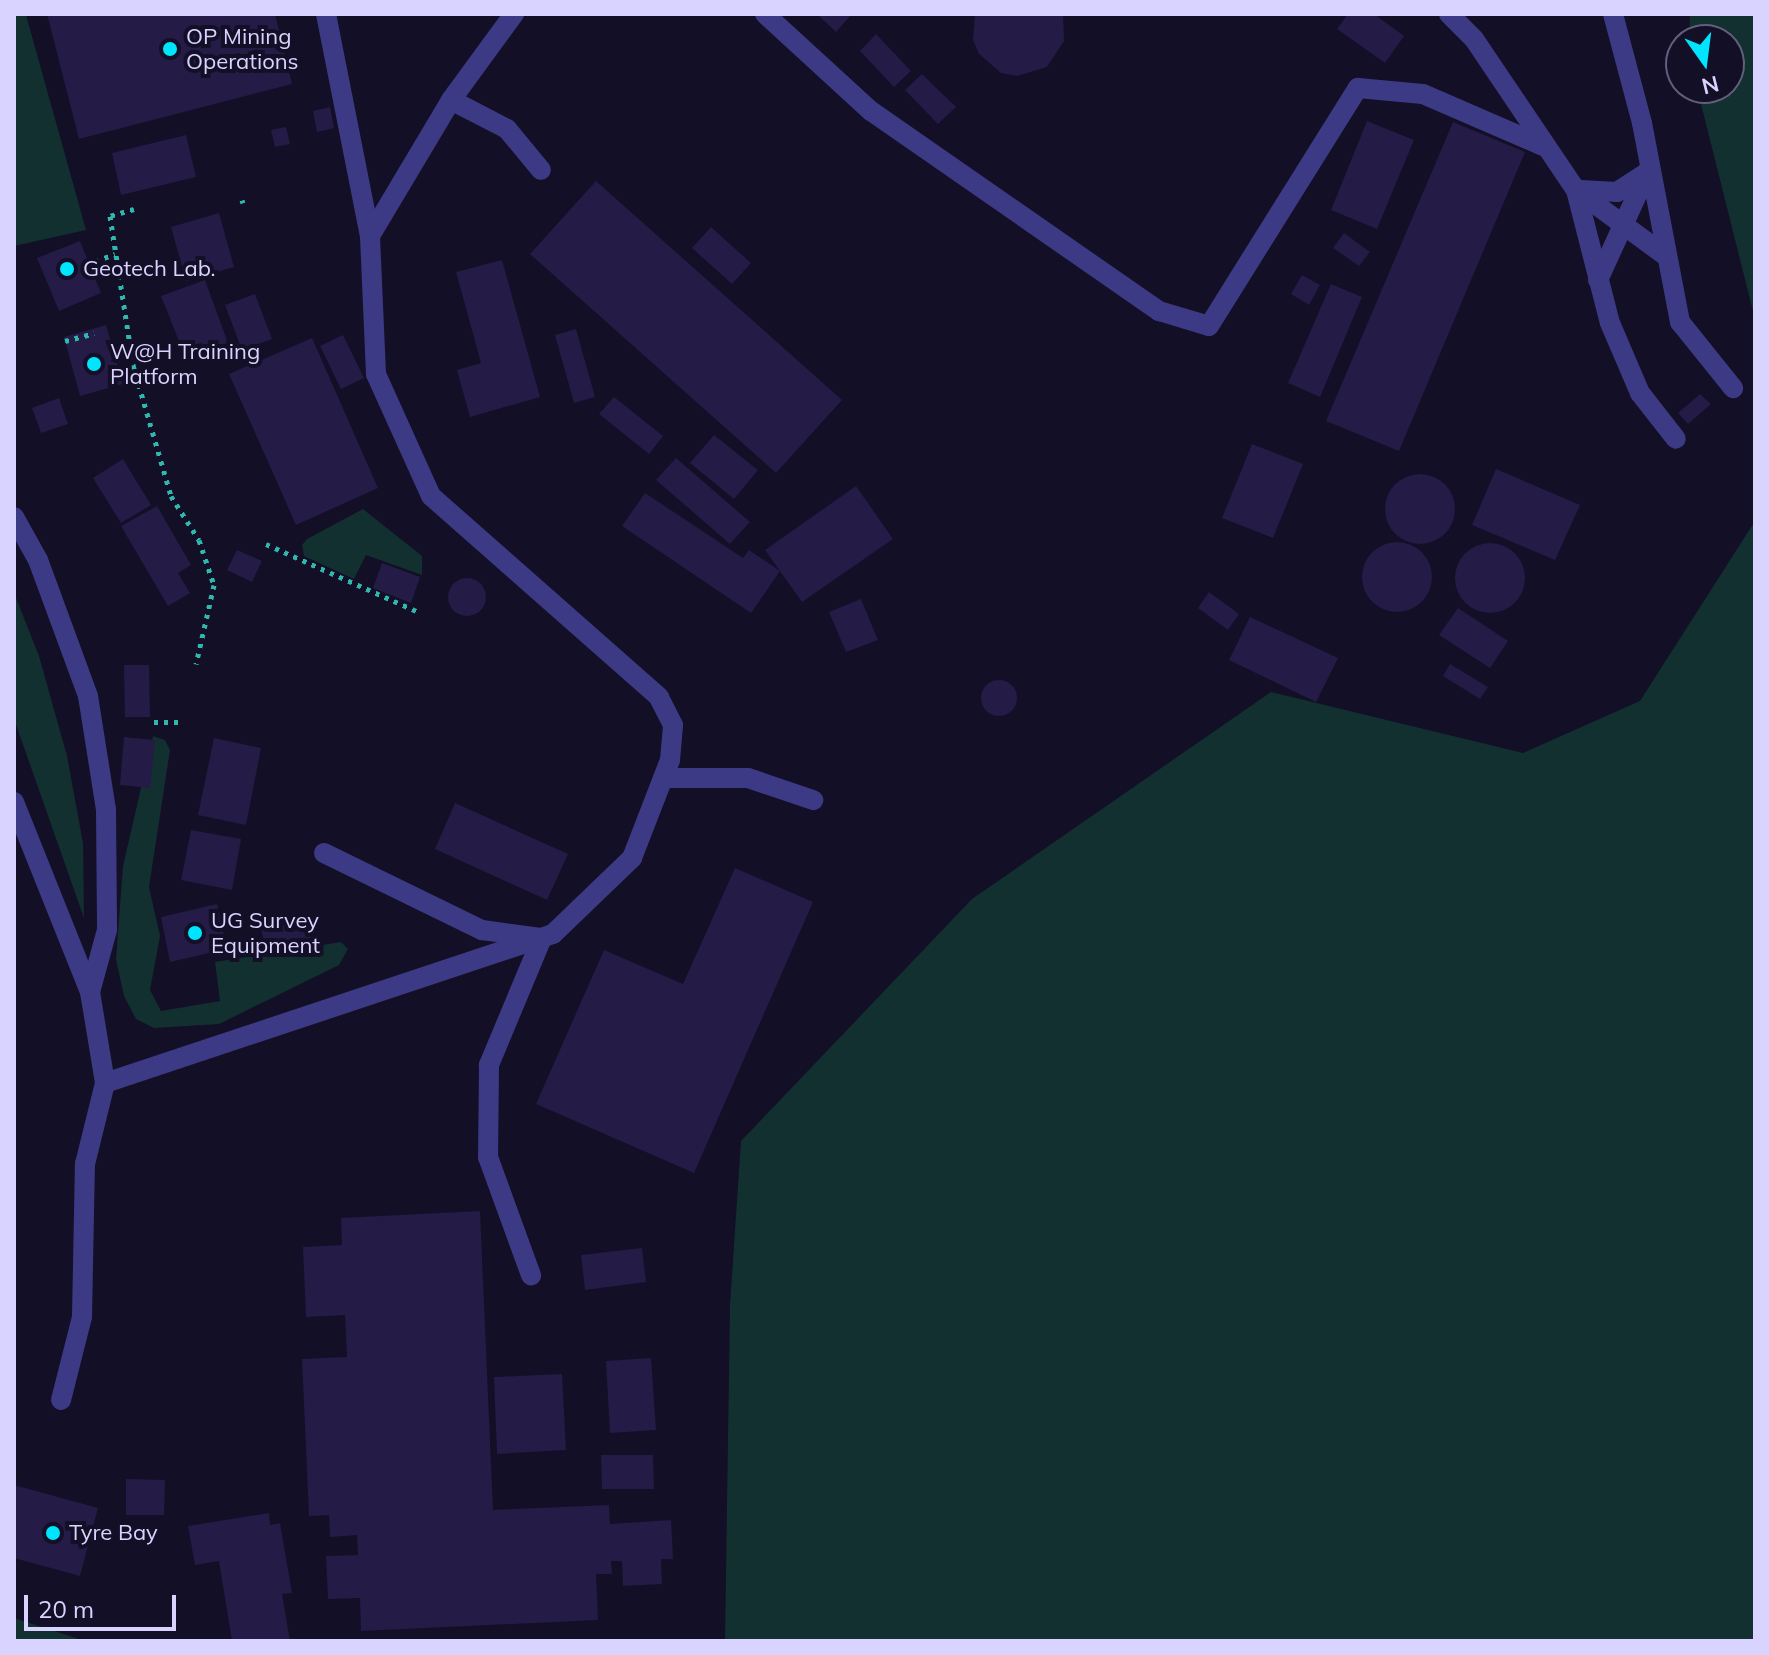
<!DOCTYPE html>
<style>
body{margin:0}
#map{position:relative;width:1769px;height:1655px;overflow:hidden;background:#130f26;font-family:Mulish,sans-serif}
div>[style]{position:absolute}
.green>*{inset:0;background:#12302f}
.building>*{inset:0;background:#241b47}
.round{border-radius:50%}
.path>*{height:5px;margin-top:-2.5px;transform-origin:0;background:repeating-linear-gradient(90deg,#2fb8b0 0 4px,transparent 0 10px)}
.minor>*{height:20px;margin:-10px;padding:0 10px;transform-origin:10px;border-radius:10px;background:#3d3a85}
.dots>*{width:22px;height:22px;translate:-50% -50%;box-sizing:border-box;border:4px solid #130f26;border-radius:50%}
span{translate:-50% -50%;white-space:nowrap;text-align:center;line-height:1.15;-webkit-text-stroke:8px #130f26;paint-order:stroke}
.poi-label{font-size:22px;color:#d9d4ff}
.left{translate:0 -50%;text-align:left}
.frame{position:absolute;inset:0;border:16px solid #d9d4ff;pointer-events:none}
.north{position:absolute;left:1665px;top:24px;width:80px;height:80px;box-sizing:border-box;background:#130f26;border:2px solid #625e7d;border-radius:50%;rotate:166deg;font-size:22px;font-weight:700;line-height:32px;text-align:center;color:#d9d4ff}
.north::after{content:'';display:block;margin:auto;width:28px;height:36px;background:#00e5ff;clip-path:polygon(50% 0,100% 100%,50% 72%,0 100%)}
.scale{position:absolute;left:24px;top:1595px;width:152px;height:36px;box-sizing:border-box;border:4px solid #d9d4ff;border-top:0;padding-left:10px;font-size:24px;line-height:28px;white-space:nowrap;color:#d9d4ff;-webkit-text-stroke:6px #130f26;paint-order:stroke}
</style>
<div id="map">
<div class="green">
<i style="clip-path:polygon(1690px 14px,1755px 14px,1755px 319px,1697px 88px,1729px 88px,1729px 40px,1689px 40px)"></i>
<i style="clip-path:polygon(26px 15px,86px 230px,14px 246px,14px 16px)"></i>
<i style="clip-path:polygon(363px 509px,422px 556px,422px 575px,366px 555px,354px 579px,304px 556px,302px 545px,307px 539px)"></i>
<i style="clip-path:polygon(1755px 521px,1755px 1641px,725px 1641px,730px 1305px,741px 1141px,972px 899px,1271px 692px,1523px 753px,1640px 701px)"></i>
<i style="clip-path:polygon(14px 593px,39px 656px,67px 756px,83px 843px,84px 918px,14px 719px)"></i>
<i style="clip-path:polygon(153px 736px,165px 740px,170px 750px,149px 887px,160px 936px,150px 990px,161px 1011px,220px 1001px,215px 962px,341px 942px,348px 949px,339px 965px,219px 1024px,154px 1028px,136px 1019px,124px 996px,116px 959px,123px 866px)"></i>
<i style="clip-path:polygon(14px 1618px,85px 1641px,14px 1641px)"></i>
</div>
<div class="building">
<i style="clip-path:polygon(47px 14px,275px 14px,292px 84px,79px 139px)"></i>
<i style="clip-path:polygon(817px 14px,852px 14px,836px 32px)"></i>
<i style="clip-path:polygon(975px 14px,1063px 14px,1064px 41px,1047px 67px,1017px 76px,1001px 73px,979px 54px,973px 40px)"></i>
<i style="clip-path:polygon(1348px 14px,1374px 14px,1404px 36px,1385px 63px,1337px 29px)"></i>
<i style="clip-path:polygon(876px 34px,911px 71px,894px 87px,860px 51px)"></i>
<i style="clip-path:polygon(922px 74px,956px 107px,938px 124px,905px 90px)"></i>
<i style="clip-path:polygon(330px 107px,334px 128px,317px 132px,313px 111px)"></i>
<i style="clip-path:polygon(1367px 121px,1414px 140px,1377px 229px,1331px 210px)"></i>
<i style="clip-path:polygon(1453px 122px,1525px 152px,1399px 451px,1326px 421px)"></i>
<i style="clip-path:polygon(286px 127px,290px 144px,275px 147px,271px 130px)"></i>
<i style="clip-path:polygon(186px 135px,196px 177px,121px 195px,112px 153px)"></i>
<i style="clip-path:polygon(596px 181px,842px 400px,776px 473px,530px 254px)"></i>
<i style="clip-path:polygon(219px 213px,234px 267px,186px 281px,171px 227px)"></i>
<i style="clip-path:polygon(711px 227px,751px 263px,732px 284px,692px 248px)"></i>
<i style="clip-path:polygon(1344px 233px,1370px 252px,1359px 266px,1333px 248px)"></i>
<i style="clip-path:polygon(80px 241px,101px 293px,59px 311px,37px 258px)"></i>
<i style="clip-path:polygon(502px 260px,540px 397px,470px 417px,457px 370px,481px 363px,456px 272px)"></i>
<i style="clip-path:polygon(1302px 275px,1320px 285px,1309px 305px,1291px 294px)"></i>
<i style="clip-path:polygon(205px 280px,228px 343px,186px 359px,161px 296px)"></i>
<i style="clip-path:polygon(1331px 284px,1362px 297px,1320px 397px,1288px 383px)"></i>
<i style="clip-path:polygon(255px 294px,272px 339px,242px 350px,225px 305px)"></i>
<i style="clip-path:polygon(106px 325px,123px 384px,80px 396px,64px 337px)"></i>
<i style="clip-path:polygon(576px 329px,595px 397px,574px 403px,555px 335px)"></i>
<i style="clip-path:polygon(343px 335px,364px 378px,341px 389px,320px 346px)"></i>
<i style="clip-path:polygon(312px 338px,378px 488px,296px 525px,229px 374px)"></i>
<i style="clip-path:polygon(1700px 394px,1711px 404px,1688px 424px,1678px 413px)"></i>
<i style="clip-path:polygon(614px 397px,663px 436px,649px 454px,599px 414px)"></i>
<i style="clip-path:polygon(59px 398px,68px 424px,41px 433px,32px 408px)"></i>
<i style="clip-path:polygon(714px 435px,758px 470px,734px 499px,690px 463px)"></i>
<i style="clip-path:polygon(1252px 444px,1303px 464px,1273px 538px,1222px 518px)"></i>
<i style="clip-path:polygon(676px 458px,750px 522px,730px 544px,656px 480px)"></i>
<i style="clip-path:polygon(123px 459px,151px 505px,121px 523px,93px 478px)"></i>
<i style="clip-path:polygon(1496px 469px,1580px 505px,1555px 560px,1472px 525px)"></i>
<i class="round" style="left:1385px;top:474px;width:70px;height:70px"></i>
<i style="clip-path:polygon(856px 486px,893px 539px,802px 602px,765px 550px)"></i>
<i style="clip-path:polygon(645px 493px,743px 558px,749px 550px,780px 571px,751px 613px,622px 526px)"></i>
<i style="clip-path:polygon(157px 506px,191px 565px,178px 573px,190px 593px,168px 606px,121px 526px)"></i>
<i class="round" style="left:1362px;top:542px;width:70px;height:70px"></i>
<i class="round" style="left:1455px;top:543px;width:70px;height:70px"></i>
<i style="clip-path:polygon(237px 550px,262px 561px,252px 582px,227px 570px)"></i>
<i style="clip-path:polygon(382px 563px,420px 577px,411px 603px,373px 588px)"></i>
<i class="round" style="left:448px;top:578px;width:38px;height:38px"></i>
<i style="clip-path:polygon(1209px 592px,1239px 614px,1228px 630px,1198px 608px)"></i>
<i style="clip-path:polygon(861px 599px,878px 640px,846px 652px,829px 612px)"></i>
<i style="clip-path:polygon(1458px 608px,1508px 641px,1490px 668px,1439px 635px)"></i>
<i style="clip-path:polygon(1250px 617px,1338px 658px,1316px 702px,1229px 660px)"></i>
<i style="clip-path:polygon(1450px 664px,1488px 687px,1480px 699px,1443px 676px)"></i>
<i style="clip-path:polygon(124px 665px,149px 665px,150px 717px,125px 717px)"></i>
<i class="round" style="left:981px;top:680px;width:36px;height:36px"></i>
<i style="clip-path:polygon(124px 737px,155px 740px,150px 788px,120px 785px)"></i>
<i style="clip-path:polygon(214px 738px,261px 748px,246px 825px,198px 815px)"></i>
<i style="clip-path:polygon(455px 803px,568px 854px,547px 900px,435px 849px)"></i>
<i style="clip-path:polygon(191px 830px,241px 839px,232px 890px,181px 880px)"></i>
<i style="clip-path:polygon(735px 868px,813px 902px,694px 1173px,536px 1104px,604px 950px,683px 984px)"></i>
<i style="clip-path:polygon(217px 904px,227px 949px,170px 962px,161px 917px)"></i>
<i style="clip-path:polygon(307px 913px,316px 946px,268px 958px,260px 925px)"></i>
<i style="clip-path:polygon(480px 1211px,493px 1510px,609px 1505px,610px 1524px,671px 1520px,673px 1559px,661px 1559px,662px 1584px,623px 1586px,622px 1561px,611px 1561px,612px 1574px,596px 1574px,598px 1620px,361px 1631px,360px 1598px,328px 1599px,326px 1556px,358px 1555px,357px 1535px,330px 1537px,329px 1515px,309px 1516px,302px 1359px,347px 1357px,345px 1315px,306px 1317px,303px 1247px,342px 1245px,341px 1218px)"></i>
<i style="clip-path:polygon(642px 1248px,646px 1282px,585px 1290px,581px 1255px)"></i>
<i style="clip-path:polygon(651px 1358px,656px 1430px,610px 1433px,606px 1361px)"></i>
<i style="clip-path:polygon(562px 1374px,566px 1450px,497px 1454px,494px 1377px)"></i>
<i style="clip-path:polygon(601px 1455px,653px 1455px,654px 1489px,602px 1489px)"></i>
<i style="clip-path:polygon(126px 1479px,165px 1480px,164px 1515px,126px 1515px)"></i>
<i style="clip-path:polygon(14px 1485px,98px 1508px,80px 1576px,14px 1558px)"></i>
<i style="clip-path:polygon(269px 1513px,270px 1525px,280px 1523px,292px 1593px,282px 1594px,290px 1641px,232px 1641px,219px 1561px,195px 1565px,188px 1526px)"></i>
</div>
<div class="path">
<i style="left:242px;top:200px;width:3px;rotate:72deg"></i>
<i style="left:134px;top:209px;width:25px;rotate:164deg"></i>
<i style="left:110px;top:216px;width:151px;rotate:81.2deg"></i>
<i style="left:133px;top:365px;width:136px;rotate:73.8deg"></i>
<i style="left:171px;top:496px;width:52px;rotate:57.5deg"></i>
<i style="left:199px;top:540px;width:47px;rotate:71.6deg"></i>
<i style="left:214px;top:585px;width:81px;rotate:102.8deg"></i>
<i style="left:95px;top:261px;width:21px;rotate:-19deg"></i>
<i style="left:65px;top:341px;width:30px;rotate:-15deg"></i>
<i style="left:266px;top:544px;width:167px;rotate:24deg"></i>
<i style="left:154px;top:722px;width:27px"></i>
</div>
<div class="minor">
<i style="left:326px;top:14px;width:226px;rotate:78.8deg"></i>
<i style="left:765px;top:14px;width:144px;rotate:42.5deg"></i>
<i style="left:871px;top:111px;width:351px;rotate:34.8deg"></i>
<i style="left:1159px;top:311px;width:52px;rotate:16.7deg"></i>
<i style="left:1209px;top:326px;width:281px;rotate:-58deg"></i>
<i style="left:1358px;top:88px;width:65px;rotate:5.3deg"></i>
<i style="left:1423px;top:94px;width:131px;rotate:23.4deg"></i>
<i style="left:1449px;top:14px;width:35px;rotate:45deg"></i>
<i style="left:1474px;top:39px;width:182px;rotate:56deg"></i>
<i style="left:1576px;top:190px;width:112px;rotate:36.3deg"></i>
<i style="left:1613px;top:14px;width:113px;rotate:75.1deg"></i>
<i style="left:1642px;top:123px;width:203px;rotate:79.2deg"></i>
<i style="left:1680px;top:322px;width:85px;rotate:51.2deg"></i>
<i style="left:451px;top:100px;width:63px;rotate:27.4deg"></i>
<i style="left:507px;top:129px;width:53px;rotate:50.3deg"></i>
<i style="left:1576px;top:190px;width:137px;rotate:75.7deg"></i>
<i style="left:1610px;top:323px;width:76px;rotate:66.8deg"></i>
<i style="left:1640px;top:393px;width:58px;rotate:52deg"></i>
<i style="left:1580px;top:190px;width:37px;rotate:3deg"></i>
<i style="left:1617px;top:192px;width:35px;rotate:-33deg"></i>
<i style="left:1598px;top:280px;width:120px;rotate:-65.4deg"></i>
<i style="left:14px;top:517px;width:49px;rotate:60.8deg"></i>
<i style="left:38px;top:560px;width:145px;rotate:69.8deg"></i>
<i style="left:88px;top:696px;width:115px;rotate:81deg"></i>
<i style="left:106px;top:810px;width:120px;rotate:89.5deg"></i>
<i style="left:107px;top:930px;width:64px;rotate:105.3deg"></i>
<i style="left:663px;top:778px;width:85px"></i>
<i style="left:748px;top:778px;width:69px;rotate:18.7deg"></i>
<i style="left:14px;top:802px;width:205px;rotate:68.2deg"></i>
<i style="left:90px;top:992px;width:92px;rotate:80.6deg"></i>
<i style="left:105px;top:1083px;width:472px;rotate:-18.4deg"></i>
<i style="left:553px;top:934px;width:110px;rotate:-43.9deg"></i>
<i style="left:632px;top:858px;width:105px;rotate:-68.8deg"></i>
<i style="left:670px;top:760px;width:35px;rotate:-85deg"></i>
<i style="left:673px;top:725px;width:31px;rotate:-117deg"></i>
<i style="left:659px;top:697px;width:304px;rotate:-138.6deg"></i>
<i style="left:431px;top:496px;width:134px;rotate:-114.3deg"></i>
<i style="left:376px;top:374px;width:138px;rotate:-92.5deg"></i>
<i style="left:370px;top:236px;width:158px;rotate:-59.2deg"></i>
<i style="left:451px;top:100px;width:107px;rotate:-53.8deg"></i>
<i style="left:324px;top:853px;width:176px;rotate:26deg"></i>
<i style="left:482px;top:930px;width:61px;rotate:7.6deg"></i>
<i style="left:542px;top:938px;width:138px;rotate:112.7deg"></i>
<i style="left:489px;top:1065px;width:92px;rotate:90.6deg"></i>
<i style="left:488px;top:1157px;width:126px;rotate:70deg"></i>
<i style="left:61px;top:1400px;width:86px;rotate:-75.8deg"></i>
<i style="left:82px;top:1317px;width:153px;rotate:-88.9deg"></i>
<i style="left:85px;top:1164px;width:83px;rotate:-76.1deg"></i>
</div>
<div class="dots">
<i style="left:170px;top:49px;background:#00e5ff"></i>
<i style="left:67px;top:269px;background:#00e5ff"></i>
<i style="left:94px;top:364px;background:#00e5ff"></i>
<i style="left:195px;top:933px;background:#00e5ff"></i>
<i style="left:53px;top:1533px;background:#00e5ff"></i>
</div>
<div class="poi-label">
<span class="left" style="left:186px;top:49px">OP Mining<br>Operations</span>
<span class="left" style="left:83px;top:269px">Geotech Lab.</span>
<span class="left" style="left:110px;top:364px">W@H Training<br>Platform</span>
<span class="left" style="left:211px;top:933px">UG Survey<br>Equipment</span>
<span class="left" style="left:69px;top:1533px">Tyre Bay</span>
</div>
<div class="frame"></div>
<div class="north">N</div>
<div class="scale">20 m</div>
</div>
